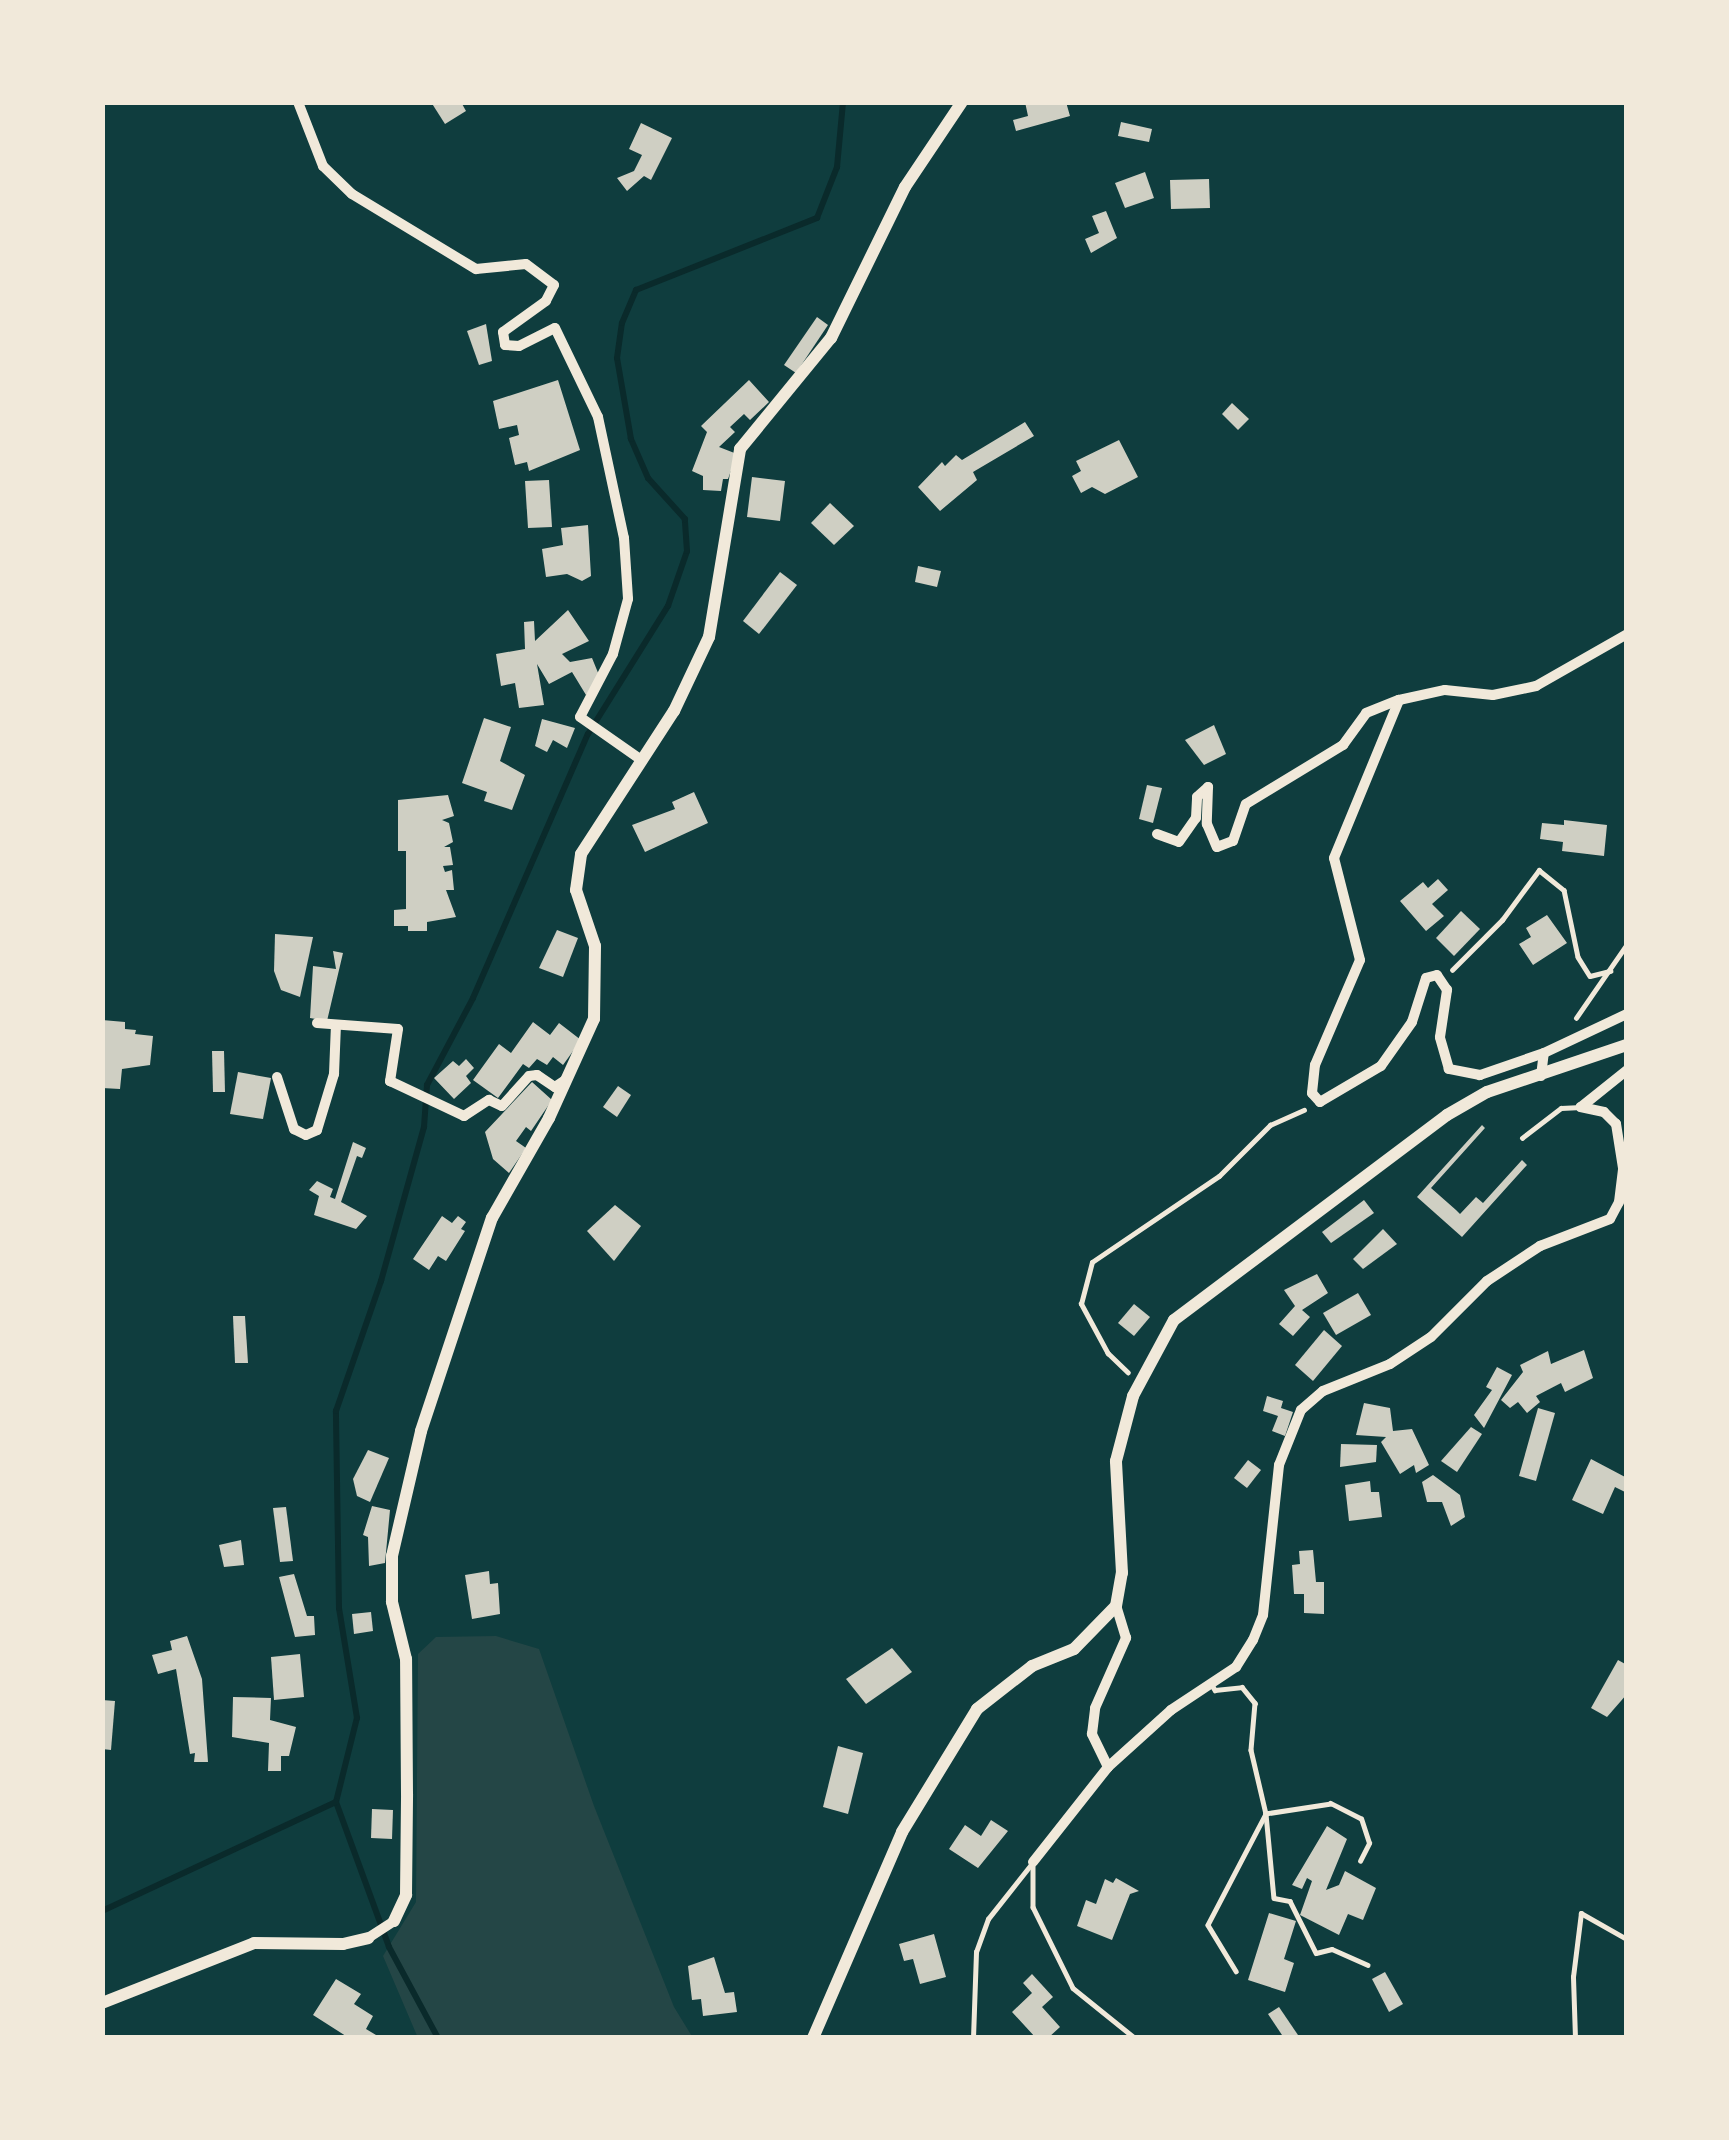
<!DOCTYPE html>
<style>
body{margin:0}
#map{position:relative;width:1729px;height:2140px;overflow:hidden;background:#0f3d3e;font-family:Cabin,sans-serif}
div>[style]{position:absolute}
.green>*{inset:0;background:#244646}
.stream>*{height:6px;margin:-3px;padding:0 3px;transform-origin:3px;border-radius:3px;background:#0a2a2b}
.building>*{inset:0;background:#cfcfc3}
.path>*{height:4.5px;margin:-2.25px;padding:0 2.25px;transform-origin:2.25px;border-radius:2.25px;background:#f1e9da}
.service>*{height:4.5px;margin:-2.25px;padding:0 2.25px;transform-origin:2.25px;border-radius:2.25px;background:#f1e9da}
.minor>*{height:10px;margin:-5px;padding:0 5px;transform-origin:5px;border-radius:5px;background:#f1e9da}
.tertiary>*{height:12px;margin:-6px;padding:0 6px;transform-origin:6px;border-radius:6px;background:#f1e9da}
span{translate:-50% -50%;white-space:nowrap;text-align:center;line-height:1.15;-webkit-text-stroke:10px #f1e9da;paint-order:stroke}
.frame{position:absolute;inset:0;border:105px solid #f1e9da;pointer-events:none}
</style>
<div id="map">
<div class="green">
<i style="clip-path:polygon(496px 1636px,539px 1649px,594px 1806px,674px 2007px,693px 2038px,418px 2038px,383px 1956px,416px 1902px,418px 1654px,436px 1637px)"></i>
</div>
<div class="stream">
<i style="left:336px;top:1802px;width:87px;rotate:-76deg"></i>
<i style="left:357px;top:1718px;width:111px;rotate:-99.3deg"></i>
<i style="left:339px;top:1608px;width:197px;rotate:-90.9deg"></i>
<i style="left:336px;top:1411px;width:138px;rotate:-70.9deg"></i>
<i style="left:381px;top:1281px;width:160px;rotate:-74.4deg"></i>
<i style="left:424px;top:1127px;width:42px;rotate:-85.9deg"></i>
<i style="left:427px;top:1085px;width:98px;rotate:-62.1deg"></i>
<i style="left:473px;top:998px;width:288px;rotate:-66.5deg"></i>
<i style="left:588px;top:734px;width:151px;rotate:-58deg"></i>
<i style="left:668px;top:606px;width:58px;rotate:-70.9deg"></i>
<i style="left:687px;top:551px;width:32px;rotate:-94deg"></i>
<i style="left:685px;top:519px;width:55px;rotate:-132.1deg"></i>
<i style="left:648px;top:478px;width:43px;rotate:-113.6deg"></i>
<i style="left:631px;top:439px;width:82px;rotate:-99.8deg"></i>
<i style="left:617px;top:358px;width:35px;rotate:-82deg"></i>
<i style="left:622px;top:323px;width:36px;rotate:-67deg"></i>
<i style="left:636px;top:290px;width:195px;rotate:-21.7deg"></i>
<i style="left:817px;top:218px;width:55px;rotate:-68.6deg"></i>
<i style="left:837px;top:167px;width:65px;rotate:-84.7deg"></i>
<i style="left:336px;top:1802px;width:154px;rotate:69.9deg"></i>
<i style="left:389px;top:1947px;width:103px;rotate:61.7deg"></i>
<i style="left:102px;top:1911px;width:258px;rotate:-25deg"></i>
</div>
<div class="building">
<i style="clip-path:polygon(431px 102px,461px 102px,466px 111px,445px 124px)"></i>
<i style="clip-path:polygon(1025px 102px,1066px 102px,1070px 116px,1016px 131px,1013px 120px,1028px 116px)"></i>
<i style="clip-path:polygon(1121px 122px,1152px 129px,1149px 142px,1118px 136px)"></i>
<i style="clip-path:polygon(641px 123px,672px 138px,651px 180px,644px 176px,627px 191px,617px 178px,634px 171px,642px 155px,629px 149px)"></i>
<i style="clip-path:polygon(1145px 172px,1154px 198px,1125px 208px,1115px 183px)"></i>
<i style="clip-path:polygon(1209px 179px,1210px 208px,1171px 209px,1170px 180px)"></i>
<i style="clip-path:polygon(1106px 211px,1117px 238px,1091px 253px,1085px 239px,1099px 233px,1092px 216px)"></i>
<i style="clip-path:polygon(817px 317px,828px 325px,796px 373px,784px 365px)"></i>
<i style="clip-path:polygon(486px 324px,492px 361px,479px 365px,467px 331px)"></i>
<i style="clip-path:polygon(558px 380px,580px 450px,529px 471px,527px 462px,515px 465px,509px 438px,519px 435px,517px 425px,499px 429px,493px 401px)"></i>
<i style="clip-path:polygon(749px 380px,769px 402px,750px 420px,744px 414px,730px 427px,735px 432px,719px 447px,737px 454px,728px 479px,723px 479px,721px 491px,703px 490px,703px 476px,692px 471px,707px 432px,701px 426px)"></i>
<i style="clip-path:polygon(1232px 403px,1249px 419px,1238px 430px,1222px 414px)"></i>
<i style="clip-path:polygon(1025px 422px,1034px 436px,973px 472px,977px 480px,940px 511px,918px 487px,942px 462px,945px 466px,956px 455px,962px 460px)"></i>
<i style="clip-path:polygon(1119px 440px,1138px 477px,1105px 494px,1092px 487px,1081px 493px,1072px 476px,1081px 471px,1076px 461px)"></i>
<i style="clip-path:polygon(752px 477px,785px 481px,780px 521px,747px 517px)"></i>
<i style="clip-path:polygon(549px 480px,552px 527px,528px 528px,525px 481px)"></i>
<i style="clip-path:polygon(830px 503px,854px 526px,834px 545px,811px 523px)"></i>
<i style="clip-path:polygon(588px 525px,591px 576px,582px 581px,567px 574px,546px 577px,542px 549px,563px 545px,561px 528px)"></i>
<i style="clip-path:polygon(918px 566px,941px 571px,937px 587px,915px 582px)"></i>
<i style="clip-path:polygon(780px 572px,797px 585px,759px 634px,743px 621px)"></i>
<i style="clip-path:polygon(568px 610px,589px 641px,562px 654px,570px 662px,592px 658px,601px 680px,586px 695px,572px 672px,549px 684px,537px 664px,544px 705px,519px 708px,515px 683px,501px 686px,496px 654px,525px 649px,524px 622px,534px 621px,535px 641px)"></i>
<i style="clip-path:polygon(484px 718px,511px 727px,500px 761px,525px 775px,512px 810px,484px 801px,487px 792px,462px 783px)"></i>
<i style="clip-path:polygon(542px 719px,575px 728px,567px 748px,553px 740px,547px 752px,535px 746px)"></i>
<i style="clip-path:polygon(1214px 725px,1226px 754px,1204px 765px,1185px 740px)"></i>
<i style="clip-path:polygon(1147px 785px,1162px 788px,1153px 823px,1139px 819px)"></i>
<i style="clip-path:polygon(694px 792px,708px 823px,645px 852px,632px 825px,675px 809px,672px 802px)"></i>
<i style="clip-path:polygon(448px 795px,454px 816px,442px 820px,449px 823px,453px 842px,444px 847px,450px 847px,453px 865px,443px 866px,445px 872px,452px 870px,454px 890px,446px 890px,456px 917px,427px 922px,427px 931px,408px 931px,408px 926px,394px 926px,394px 910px,406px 909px,406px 851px,398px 851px,398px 800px)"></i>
<i style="clip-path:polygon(1564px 820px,1607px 825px,1604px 856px,1562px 851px,1563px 842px,1540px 839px,1542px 823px,1564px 825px)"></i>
<i style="clip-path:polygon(1438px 879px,1448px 890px,1432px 904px,1444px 916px,1426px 931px,1400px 901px,1423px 882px,1428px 888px)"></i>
<i style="clip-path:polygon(1461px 911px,1480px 929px,1454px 956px,1436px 938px)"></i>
<i style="clip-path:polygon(1547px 915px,1567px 943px,1533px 965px,1519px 944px,1531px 937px,1526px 928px)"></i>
<i style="clip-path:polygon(557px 930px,578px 938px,563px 977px,539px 968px)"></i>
<i style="clip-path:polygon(275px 934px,313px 937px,300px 997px,281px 990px,274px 971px)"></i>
<i style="clip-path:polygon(333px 951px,343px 953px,327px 1021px,310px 1018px,313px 966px,336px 969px)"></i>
<i style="clip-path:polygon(102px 1020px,125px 1022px,125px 1029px,136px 1030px,135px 1034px,153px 1036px,150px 1065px,122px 1069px,120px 1089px,102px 1088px)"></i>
<i style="clip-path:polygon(533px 1022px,550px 1035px,559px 1023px,581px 1040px,563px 1065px,553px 1057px,547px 1065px,537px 1059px,529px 1068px,523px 1064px,498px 1098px,473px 1080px,499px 1044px,511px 1053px)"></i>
<i style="clip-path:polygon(212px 1051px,224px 1051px,225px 1092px,213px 1092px)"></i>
<i style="clip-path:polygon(466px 1059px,474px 1068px,466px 1076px,471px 1083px,454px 1099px,434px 1078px,453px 1061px,459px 1066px)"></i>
<i style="clip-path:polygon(238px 1072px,271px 1078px,263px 1119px,230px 1114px)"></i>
<i style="clip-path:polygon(532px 1082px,552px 1100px,531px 1131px,526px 1127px,516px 1141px,526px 1148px,509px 1173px,493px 1159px,485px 1132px)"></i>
<i style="clip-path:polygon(618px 1086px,631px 1095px,617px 1117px,603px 1107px)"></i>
<i style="clip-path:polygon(1482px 1125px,1485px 1128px,1431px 1188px,1456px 1210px,1460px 1214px,1476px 1197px,1483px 1203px,1522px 1160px,1527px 1165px,1462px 1237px,1417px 1197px)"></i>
<i style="clip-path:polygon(353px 1142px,366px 1148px,362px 1158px,357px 1156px,341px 1202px,367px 1216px,356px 1229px,314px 1215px,319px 1196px,309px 1190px,317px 1181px,333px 1189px,330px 1197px,335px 1199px)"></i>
<i style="clip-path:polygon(1364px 1200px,1374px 1213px,1331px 1243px,1322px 1232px)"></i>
<i style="clip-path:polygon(615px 1205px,641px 1226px,614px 1261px,587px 1231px)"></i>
<i style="clip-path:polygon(442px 1216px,452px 1223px,458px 1216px,466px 1222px,461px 1229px,465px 1231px,446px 1261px,438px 1256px,429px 1270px,413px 1259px)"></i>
<i style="clip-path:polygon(1383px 1229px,1397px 1244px,1363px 1269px,1353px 1259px)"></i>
<i style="clip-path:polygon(1317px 1274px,1328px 1293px,1302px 1310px,1310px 1317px,1293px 1336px,1279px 1324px,1295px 1306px,1284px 1290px)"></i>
<i style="clip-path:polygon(1358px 1293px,1371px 1315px,1336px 1335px,1323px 1313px)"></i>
<i style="clip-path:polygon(1134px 1304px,1150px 1317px,1134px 1336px,1118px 1323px)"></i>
<i style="clip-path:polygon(233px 1316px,245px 1316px,248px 1363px,235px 1363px)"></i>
<i style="clip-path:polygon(1324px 1330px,1342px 1346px,1313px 1381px,1295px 1365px)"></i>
<i style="clip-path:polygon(1584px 1350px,1593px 1378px,1565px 1392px,1561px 1383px,1536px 1396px,1540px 1402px,1527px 1413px,1518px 1402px,1510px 1408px,1501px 1400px,1523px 1372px,1520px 1365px,1548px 1351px,1551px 1364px)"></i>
<i style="clip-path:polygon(1497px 1367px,1512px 1375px,1484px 1428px,1474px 1415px,1492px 1390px,1486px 1387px)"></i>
<i style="clip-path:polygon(1267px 1396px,1283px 1401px,1281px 1408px,1293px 1412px,1285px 1436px,1272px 1431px,1278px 1416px,1263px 1411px)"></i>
<i style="clip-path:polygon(1364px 1403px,1390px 1408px,1393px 1431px,1412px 1429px,1429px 1465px,1416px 1473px,1414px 1465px,1400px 1474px,1381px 1442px,1386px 1437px,1356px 1435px)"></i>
<i style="clip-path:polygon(1538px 1408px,1555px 1413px,1536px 1481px,1519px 1476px)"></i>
<i style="clip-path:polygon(1471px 1427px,1482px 1434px,1457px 1472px,1441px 1461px)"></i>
<i style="clip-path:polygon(1341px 1444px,1377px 1445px,1376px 1462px,1340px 1467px)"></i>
<i style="clip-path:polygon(368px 1450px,389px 1458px,370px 1502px,357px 1496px,353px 1479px)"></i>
<i style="clip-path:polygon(1591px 1459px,1627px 1478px,1627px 1493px,1615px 1487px,1603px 1514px,1572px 1500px)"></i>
<i style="clip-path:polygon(1248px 1460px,1261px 1470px,1247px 1488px,1234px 1478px)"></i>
<i style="clip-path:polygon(1433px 1475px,1460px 1495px,1465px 1517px,1451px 1526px,1442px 1502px,1427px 1502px,1422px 1482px)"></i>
<i style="clip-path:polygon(1370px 1481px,1371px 1492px,1379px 1492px,1382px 1517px,1349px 1521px,1345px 1485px)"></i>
<i style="clip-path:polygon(372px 1506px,390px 1510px,385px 1563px,369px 1566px,368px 1537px,363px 1535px)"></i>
<i style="clip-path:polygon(286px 1507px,293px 1561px,280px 1562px,273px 1508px)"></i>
<i style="clip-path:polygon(241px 1540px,244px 1565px,224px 1567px,219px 1545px)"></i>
<i style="clip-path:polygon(1313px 1550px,1316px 1582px,1324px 1582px,1324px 1614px,1304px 1613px,1304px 1594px,1294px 1594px,1292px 1565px,1300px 1564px,1299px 1551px)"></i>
<i style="clip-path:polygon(489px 1571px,490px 1584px,498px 1583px,500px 1614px,472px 1619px,465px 1575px)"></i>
<i style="clip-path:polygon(294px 1574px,307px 1616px,314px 1616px,315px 1635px,295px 1637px,279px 1577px)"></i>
<i style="clip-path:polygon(371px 1612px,373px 1631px,354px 1634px,352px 1614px)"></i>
<i style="clip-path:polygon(187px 1636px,202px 1679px,208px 1762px,194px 1762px,195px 1753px,190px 1754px,176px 1669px,158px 1674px,152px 1655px,172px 1650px,170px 1641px)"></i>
<i style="clip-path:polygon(892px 1648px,912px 1672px,866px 1704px,846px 1679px)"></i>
<i style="clip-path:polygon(300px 1654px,304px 1697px,274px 1700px,271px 1657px)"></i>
<i style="clip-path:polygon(1618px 1660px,1627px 1665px,1627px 1694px,1607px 1717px,1591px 1708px)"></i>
<i style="clip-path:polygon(233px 1697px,271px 1698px,270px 1720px,296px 1727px,289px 1756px,281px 1756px,281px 1771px,268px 1771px,269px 1743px,232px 1737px)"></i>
<i style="clip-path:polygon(102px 1700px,115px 1701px,111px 1750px,102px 1749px)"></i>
<i style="clip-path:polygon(838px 1746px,863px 1753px,848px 1814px,823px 1807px)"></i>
<i style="clip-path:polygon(372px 1809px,393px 1810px,392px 1839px,371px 1838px)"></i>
<i style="clip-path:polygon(991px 1820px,1008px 1831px,978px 1868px,949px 1849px,965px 1825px,981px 1836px)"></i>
<i style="clip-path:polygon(1327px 1826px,1347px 1839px,1326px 1890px,1339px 1885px,1345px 1871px,1376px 1888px,1363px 1920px,1348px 1914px,1339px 1935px,1300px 1915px,1312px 1881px,1307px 1878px,1302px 1889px,1292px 1885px)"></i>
<i style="clip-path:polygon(1116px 1878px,1139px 1891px,1130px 1894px,1112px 1940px,1077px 1926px,1086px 1900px,1096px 1904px,1105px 1879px,1113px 1883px)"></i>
<i style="clip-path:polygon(1269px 1913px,1296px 1921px,1284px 1959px,1294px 1963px,1285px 1992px,1248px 1980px)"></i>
<i style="clip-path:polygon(934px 1934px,946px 1977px,920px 1984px,913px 1959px,904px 1961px,899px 1944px)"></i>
<i style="clip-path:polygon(714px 1957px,725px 1993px,734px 1992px,737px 2012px,703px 2016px,701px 1999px,692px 2000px,688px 1966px)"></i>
<i style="clip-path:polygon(1385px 1972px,1403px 2004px,1389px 2012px,1372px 1979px)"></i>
<i style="clip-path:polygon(1032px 1974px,1053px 1997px,1042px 2007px,1060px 2027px,1048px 2038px,1036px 2038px,1012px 2012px,1032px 1993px,1023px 1983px)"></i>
<i style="clip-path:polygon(336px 1979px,361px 1994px,354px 2004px,373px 2016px,366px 2029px,381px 2038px,349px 2038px,313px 2015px)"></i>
<i style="clip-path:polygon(1279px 2007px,1300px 2038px,1284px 2038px,1268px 2014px)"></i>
</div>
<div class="path">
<i style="left:1452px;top:970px;width:71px;rotate:-45deg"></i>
<i style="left:1502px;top:920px;width:62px;rotate:-53.5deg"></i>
<i style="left:1539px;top:870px;width:32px;rotate:39deg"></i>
<i style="left:1564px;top:890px;width:68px;rotate:78.2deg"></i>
<i style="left:1578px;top:957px;width:22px;rotate:58deg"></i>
<i style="left:1590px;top:976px;width:21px;rotate:-14deg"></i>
<i style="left:1576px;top:1018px;width:90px;rotate:-55.4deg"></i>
<i style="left:1128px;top:1373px;width:28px;rotate:-136deg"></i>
<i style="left:1108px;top:1354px;width:57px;rotate:-118.4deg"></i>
<i style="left:1081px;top:1304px;width:43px;rotate:-75.3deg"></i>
<i style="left:1092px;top:1262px;width:153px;rotate:-34.1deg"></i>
<i style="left:1219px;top:1176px;width:72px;rotate:-45deg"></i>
<i style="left:1270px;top:1125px;width:37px;rotate:-24deg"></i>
<i style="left:1575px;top:2038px;width:61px;rotate:-91.9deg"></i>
<i style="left:1573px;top:1977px;width:64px;rotate:-82.9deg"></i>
<i style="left:1581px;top:1913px;width:53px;rotate:29.5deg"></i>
</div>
<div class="service">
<i style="left:1522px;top:1138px;width:49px;rotate:-37.6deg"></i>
<i style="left:1561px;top:1108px;width:20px;rotate:-3deg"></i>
<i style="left:1212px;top:1685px;width:6px;rotate:59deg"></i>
<i style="left:1215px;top:1690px;width:27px;rotate:-6deg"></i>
<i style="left:1242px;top:1687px;width:21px;rotate:51deg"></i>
<i style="left:1255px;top:1703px;width:47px;rotate:94.9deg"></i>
<i style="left:1251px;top:1750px;width:66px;rotate:76.8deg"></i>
<i style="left:1266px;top:1814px;width:125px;rotate:117.6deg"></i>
<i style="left:1208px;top:1925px;width:54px;rotate:58.7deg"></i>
<i style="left:1360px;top:1861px;width:20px;rotate:-63deg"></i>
<i style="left:1369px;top:1843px;width:25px;rotate:-108deg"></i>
<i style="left:1361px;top:1819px;width:34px;rotate:-153deg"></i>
<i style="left:1331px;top:1804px;width:66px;rotate:171.3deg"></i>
<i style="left:1266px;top:1814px;width:84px;rotate:84.6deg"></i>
<i style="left:1274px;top:1898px;width:16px;rotate:11deg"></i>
<i style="left:1290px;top:1901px;width:58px;rotate:63.4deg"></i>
<i style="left:1316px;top:1953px;width:16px;rotate:-14deg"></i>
<i style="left:1332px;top:1949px;width:39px;rotate:24deg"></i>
<i style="left:1033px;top:1862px;width:45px;rotate:90deg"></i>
<i style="left:1033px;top:1907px;width:90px;rotate:63.7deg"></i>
<i style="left:1073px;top:1988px;width:80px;rotate:38.9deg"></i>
<i style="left:973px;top:2038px;width:86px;rotate:-88deg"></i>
<i style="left:976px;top:1952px;width:35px;rotate:-70deg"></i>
<i style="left:988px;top:1919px;width:73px;rotate:-51.7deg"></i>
</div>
<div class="minor">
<i style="left:298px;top:102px;width:69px;rotate:68.7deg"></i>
<i style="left:323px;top:166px;width:40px;rotate:44deg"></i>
<i style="left:352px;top:194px;width:145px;rotate:31.2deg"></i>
<i style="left:476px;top:269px;width:50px;rotate:-5.7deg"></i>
<i style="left:526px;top:264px;width:35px;rotate:37deg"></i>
<i style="left:554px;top:285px;width:18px;rotate:117deg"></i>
<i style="left:546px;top:301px;width:53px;rotate:144.2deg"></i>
<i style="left:503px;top:332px;width:13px;rotate:81deg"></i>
<i style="left:505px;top:345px;width:14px;rotate:4deg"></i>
<i style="left:519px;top:346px;width:40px;rotate:-26.6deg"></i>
<i style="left:555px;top:328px;width:99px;rotate:64.2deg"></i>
<i style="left:598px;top:417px;width:124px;rotate:77.9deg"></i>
<i style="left:624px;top:538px;width:61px;rotate:86.2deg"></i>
<i style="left:628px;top:599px;width:57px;rotate:105.3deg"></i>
<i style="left:613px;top:654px;width:71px;rotate:117.6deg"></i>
<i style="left:580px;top:717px;width:73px;rotate:35deg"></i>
<i style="left:1157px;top:834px;width:23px;rotate:20deg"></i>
<i style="left:1179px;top:842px;width:29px;rotate:-55deg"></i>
<i style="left:1196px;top:818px;width:21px;rotate:-87deg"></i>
<i style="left:1197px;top:797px;width:15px;rotate:-42deg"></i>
<i style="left:1208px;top:787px;width:37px;rotate:92deg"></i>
<i style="left:1207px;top:824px;width:25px;rotate:67deg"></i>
<i style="left:1217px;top:847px;width:17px;rotate:-21deg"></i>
<i style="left:1233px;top:841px;width:39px;rotate:-71deg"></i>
<i style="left:1246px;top:804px;width:114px;rotate:-31.3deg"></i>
<i style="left:1343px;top:745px;width:39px;rotate:-54deg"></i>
<i style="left:1366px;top:713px;width:35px;rotate:-22deg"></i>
<i style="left:317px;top:1023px;width:81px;rotate:4.2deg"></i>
<i style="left:398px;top:1029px;width:53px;rotate:98.7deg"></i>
<i style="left:390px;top:1081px;width:82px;rotate:25.3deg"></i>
<i style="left:464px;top:1116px;width:30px;rotate:-33deg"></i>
<i style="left:489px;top:1100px;width:14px;rotate:25deg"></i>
<i style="left:502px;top:1106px;width:40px;rotate:-48deg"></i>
<i style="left:529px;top:1076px;width:8px;rotate:-7deg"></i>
<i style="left:537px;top:1075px;width:22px;rotate:34deg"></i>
<i style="left:555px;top:1087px;width:14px;rotate:-34deg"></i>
<i style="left:1544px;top:1053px;width:68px;rotate:161deg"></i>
<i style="left:1480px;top:1075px;width:32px;rotate:-169deg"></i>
<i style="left:1449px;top:1069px;width:33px;rotate:-106deg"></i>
<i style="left:1440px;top:1037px;width:48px;rotate:-81.5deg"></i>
<i style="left:1447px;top:990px;width:18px;rotate:-124deg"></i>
<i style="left:1437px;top:975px;width:11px;rotate:165deg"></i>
<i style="left:1426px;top:978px;width:46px;rotate:107.7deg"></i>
<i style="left:1412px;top:1022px;width:54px;rotate:125.2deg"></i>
<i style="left:1381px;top:1066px;width:71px;rotate:149.5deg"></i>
<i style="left:1320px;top:1102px;width:12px;rotate:-132deg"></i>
<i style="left:1312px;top:1093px;width:28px;rotate:-84deg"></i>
<i style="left:1315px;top:1065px;width:114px;rotate:-66.8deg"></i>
<i style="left:1360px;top:960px;width:105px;rotate:-104.3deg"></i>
<i style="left:1334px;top:858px;width:171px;rotate:-67.6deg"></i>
<i style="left:1399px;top:700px;width:47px;rotate:-12.3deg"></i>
<i style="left:1445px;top:690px;width:48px;rotate:5.9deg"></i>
<i style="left:1493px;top:695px;width:44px;rotate:-11.8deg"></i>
<i style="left:1536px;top:686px;width:105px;rotate:-29.7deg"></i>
<i style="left:1541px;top:1076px;width:23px;rotate:-83deg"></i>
<i style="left:1544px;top:1053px;width:92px;rotate:-25.2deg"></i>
<i style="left:277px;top:1077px;width:55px;rotate:71.9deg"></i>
<i style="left:294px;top:1129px;width:13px;rotate:27deg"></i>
<i style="left:306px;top:1135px;width:12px;rotate:-24deg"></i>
<i style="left:317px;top:1130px;width:59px;rotate:-73.1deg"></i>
<i style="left:334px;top:1074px;width:49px;rotate:-87.7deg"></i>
<i style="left:1108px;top:1767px;width:37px;rotate:-116deg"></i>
<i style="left:1092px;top:1734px;width:26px;rotate:-83deg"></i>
<i style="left:1095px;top:1708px;width:77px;rotate:-66.1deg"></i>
<i style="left:1126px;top:1638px;width:34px;rotate:-107deg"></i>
<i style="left:1033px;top:1862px;width:121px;rotate:-51.7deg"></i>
<i style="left:1108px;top:1767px;width:85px;rotate:-42.1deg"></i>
<i style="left:1171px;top:1710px;width:78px;rotate:-33.5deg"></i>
<i style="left:1236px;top:1667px;width:32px;rotate:-58deg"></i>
<i style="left:1253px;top:1640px;width:27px;rotate:-68deg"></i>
<i style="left:1263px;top:1615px;width:151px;rotate:-83.9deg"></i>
<i style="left:1279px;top:1465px;width:59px;rotate:-68.2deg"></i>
<i style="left:1301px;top:1410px;width:29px;rotate:-41deg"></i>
<i style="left:1323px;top:1391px;width:72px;rotate:-21.9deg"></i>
<i style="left:1390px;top:1364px;width:49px;rotate:-33.4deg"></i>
<i style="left:1431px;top:1337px;width:79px;rotate:-45deg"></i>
<i style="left:1487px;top:1281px;width:64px;rotate:-33.4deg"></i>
<i style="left:1540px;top:1246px;width:75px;rotate:-21.1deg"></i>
<i style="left:1610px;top:1219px;width:19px;rotate:-62deg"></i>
<i style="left:1619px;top:1202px;width:34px;rotate:-83deg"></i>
<i style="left:1623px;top:1168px;width:45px;rotate:-99deg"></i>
<i style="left:1616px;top:1124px;width:17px;rotate:-135deg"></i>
<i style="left:1604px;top:1112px;width:24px;rotate:-168deg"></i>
<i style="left:1581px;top:1107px;width:59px;rotate:-38.8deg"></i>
<i style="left:368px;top:1938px;width:31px;rotate:-33deg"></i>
</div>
<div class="tertiary">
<i style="left:394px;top:1921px;width:29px;rotate:-65deg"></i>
<i style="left:406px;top:1895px;width:101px;rotate:-89.4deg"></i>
<i style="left:407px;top:1794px;width:135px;rotate:-90.4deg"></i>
<i style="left:406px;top:1659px;width:59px;rotate:-103.8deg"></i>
<i style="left:392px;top:1602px;width:46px;rotate:-90deg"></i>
<i style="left:392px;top:1556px;width:128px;rotate:-76.9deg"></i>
<i style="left:421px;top:1431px;width:225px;rotate:-71.6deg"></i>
<i style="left:492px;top:1218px;width:115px;rotate:-60.3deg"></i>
<i style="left:549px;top:1118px;width:109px;rotate:-65.6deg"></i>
<i style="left:594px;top:1019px;width:73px;rotate:-89.2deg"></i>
<i style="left:595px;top:946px;width:59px;rotate:-108.7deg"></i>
<i style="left:576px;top:890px;width:36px;rotate:-82deg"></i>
<i style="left:581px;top:854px;width:171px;rotate:-57deg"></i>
<i style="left:674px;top:711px;width:82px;rotate:-64.7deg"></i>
<i style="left:709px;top:637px;width:191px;rotate:-80.6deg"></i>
<i style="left:740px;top:449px;width:144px;rotate:-50.7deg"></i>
<i style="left:831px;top:338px;width:168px;rotate:-63.9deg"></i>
<i style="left:905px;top:187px;width:102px;rotate:-56.2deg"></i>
<i style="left:102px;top:2003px;width:163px;rotate:-21.5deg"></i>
<i style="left:254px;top:1943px;width:89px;rotate:0.6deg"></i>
<i style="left:343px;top:1944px;width:26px;rotate:-13deg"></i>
<i style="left:813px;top:2038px;width:224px;rotate:-66.6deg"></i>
<i style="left:902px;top:1832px;width:144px;rotate:-58.6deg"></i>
<i style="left:977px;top:1709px;width:70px;rotate:-38deg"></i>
<i style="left:1032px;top:1666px;width:45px;rotate:-22deg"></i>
<i style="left:1074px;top:1649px;width:60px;rotate:-45.7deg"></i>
<i style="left:1116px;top:1606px;width:34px;rotate:-80deg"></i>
<i style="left:1122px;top:1573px;width:112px;rotate:-93.1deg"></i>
<i style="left:1116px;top:1461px;width:67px;rotate:-75.3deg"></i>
<i style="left:1133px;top:1396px;width:86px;rotate:-61.7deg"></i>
<i style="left:1174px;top:1320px;width:341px;rotate:-36.9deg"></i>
<i style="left:1447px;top:1115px;width:46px;rotate:-29.9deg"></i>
<i style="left:1487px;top:1092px;width:148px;rotate:-18.6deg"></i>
</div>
<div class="frame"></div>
</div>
